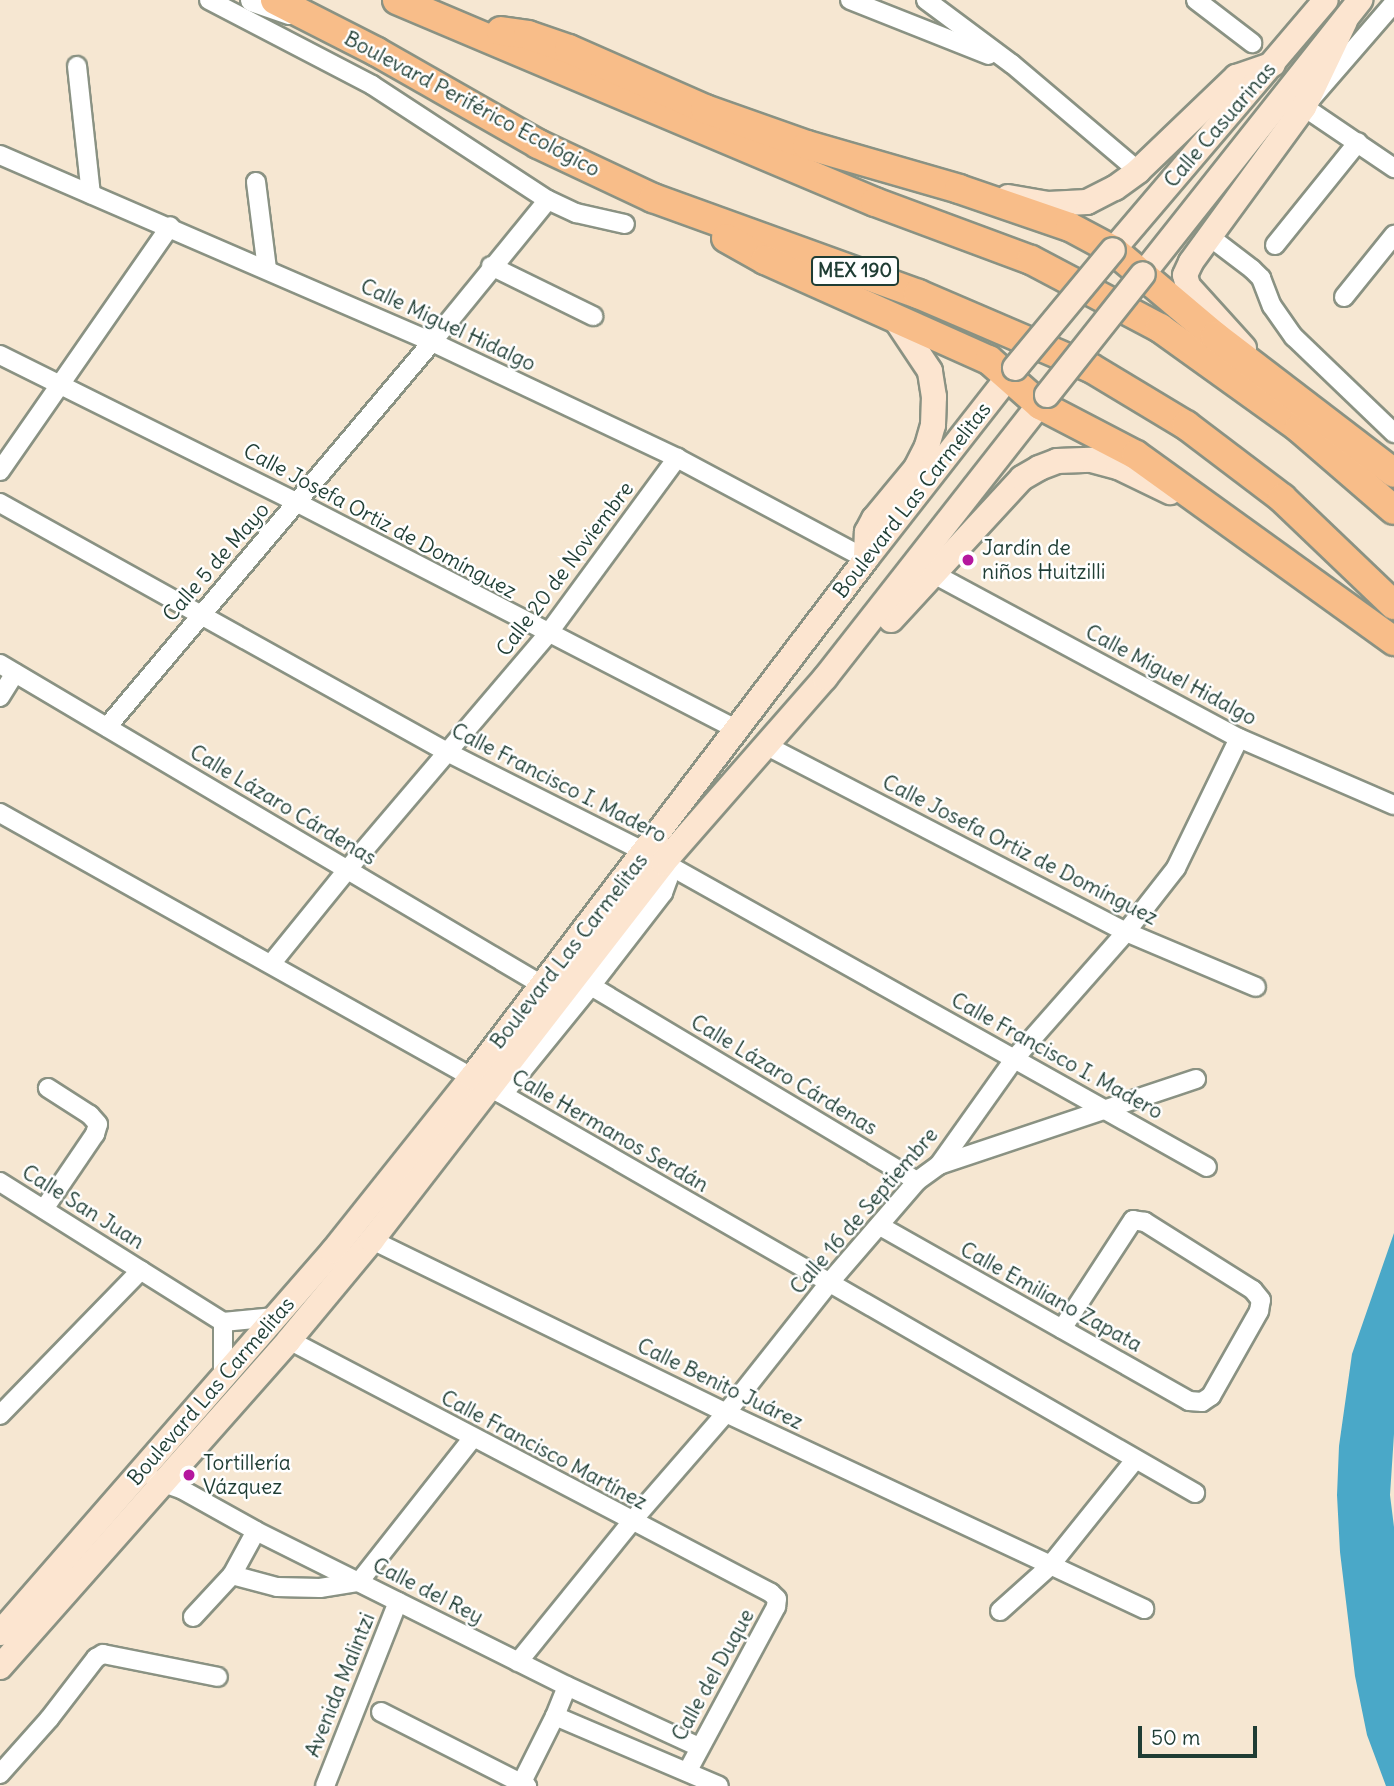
<!DOCTYPE html>
<meta charset="utf-8">
<style>
body{margin:0}
#map{position:relative;width:1394px;height:1786px;overflow:hidden;background:#f6e7d2;font-family:Delius,sans-serif}
div>[style]{position:absolute}
.water>*{inset:0;background:#4aa8c8}
.roads{filter:drop-shadow(2px 0 #8a9283) drop-shadow(-2px 0 #8a9283) drop-shadow(0 2px #8a9283) drop-shadow(0 -2px #8a9283)}
.minor>*{height:18px;margin:-9px;padding:0 9px;transform-origin:9px;border-radius:9px;background:#fff}
.tertiary>*{height:21px;margin:-10.5px;padding:0 10.5px;transform-origin:10.5px;border-radius:10.5px;background:#fff}
.secondary>*{height:24px;margin:-12px;padding:0 12px;transform-origin:12px;border-radius:12px;background:#fce5d0}
.trunk>*{height:28px;margin:-14px;padding:0 14px;transform-origin:14px;border-radius:14px;background:#f8bd89}
.bridges{filter:drop-shadow(2px 0 #8a9283) drop-shadow(-2px 0 #8a9283) drop-shadow(0 2px #8a9283) drop-shadow(0 -2px #8a9283)}
.secondary-bridge>*{height:24px;margin:-12px;padding:0 12px;transform-origin:12px;border-radius:12px;background:#fce5d0}
.dots>*{width:19px;height:19px;translate:-50% -50%;box-sizing:border-box;border:4px solid #fff;border-radius:50%}
span{translate:-50% -50%;white-space:nowrap;text-align:center;line-height:1.15;-webkit-text-stroke:5px #fff;paint-order:stroke}
.shield-label span{padding:2px 5px;background:#fff;border:2px solid;border-radius:5px;-webkit-text-stroke-width:0}
.shield-label{font-size:19px;color:#1f3d34;font-weight:700}
.street-label{font-size:21px;color:#1f3d34}
.poi-label{font-size:21px;color:#1f3d34}
.left{translate:0 -50%;text-align:left}
.scale{position:absolute;left:1138px;top:1726px;width:119px;height:32px;box-sizing:border-box;border:4px solid #1f3d34;border-top:0;padding-left:9px;font-size:21px;line-height:24px;white-space:nowrap;color:#1f3d34;-webkit-text-stroke:5px #fff;paint-order:stroke}
</style>
<div id="map">
<div class="water">
<i style="clip-path:polygon(1394px 1233px,1394px 1434px,1390px 1495px,1394px 1527px,1394px 1786px,1386px 1786px,1367px 1735px,1355px 1676px,1340px 1552px,1337px 1495px,1339px 1446px,1352px 1354px)"></i>
</div>
<div class="roads">
<div class="minor">
<i style="left:209px;top:0;width:184px;rotate:27.5deg"></i>
<i style="left:372px;top:85px;width:210px;rotate:33.2deg"></i>
<i style="left:548px;top:200px;width:31px;rotate:25deg"></i>
<i style="left:576px;top:213px;width:50px;rotate:12.7deg"></i>
<i style="left:850px;top:0;width:149px;rotate:21.6deg"></i>
<i style="left:926px;top:0;width:107px;rotate:36.7deg"></i>
<i style="left:1012px;top:64px;width:165px;rotate:40.3deg"></i>
<i style="left:1196px;top:0;width:71px;rotate:37.5deg"></i>
<i style="left:1394px;top:3px;width:138px;rotate:130.9deg"></i>
<i style="left:1304px;top:107px;width:109px;rotate:34.1deg"></i>
<i style="left:77px;top:66px;width:129px;rotate:83.8deg"></i>
<i style="left:0;top:155px;width:471px;rotate:23.4deg"></i>
<i style="left:432px;top:342px;width:271px;rotate:25.3deg"></i>
<i style="left:677px;top:458px;width:214px;rotate:28.1deg"></i>
<i style="left:256px;top:182px;width:88px;rotate:82.8deg"></i>
<i style="left:1210px;top:237px;width:53px;rotate:37.3deg"></i>
<i style="left:1252px;top:269px;width:13px;rotate:45deg"></i>
<i style="left:1261px;top:278px;width:30px;rotate:69deg"></i>
<i style="left:1272px;top:306px;width:38px;rotate:55deg"></i>
<i style="left:1294px;top:337px;width:139px;rotate:43.8deg"></i>
<i style="left:1275px;top:245px;width:132px;rotate:-51.1deg"></i>
<i style="left:491px;top:266px;width:114px;rotate:26.1deg"></i>
<i style="left:1344px;top:297px;width:80px;rotate:-51.1deg"></i>
<i style="left:0;top:355px;width:330px;rotate:26.4deg"></i>
<i style="left:296px;top:502px;width:496px;rotate:27.3deg"></i>
<i style="left:0;top:471px;width:298px;rotate:-55.2deg"></i>
<i style="left:0;top:503px;width:512px;rotate:29.12deg"></i>
<i style="left:447px;top:752px;width:222px;rotate:26.8deg"></i>
<i style="left:645px;top:852px;width:644px;rotate:29.27deg"></i>
<i style="left:932px;top:573px;width:349px;rotate:28.3deg"></i>
<i style="left:1239px;top:738px;width:169px;rotate:23.4deg"></i>
<i style="left:0;top:664px;width:630px;rotate:30.64deg"></i>
<i style="left:0;top:697px;width:28px;rotate:-58deg"></i>
<i style="left:107px;top:727px;width:504px;rotate:-49.83deg"></i>
<i style="left:432px;top:342px;width:183px;rotate:-50.8deg"></i>
<i style="left:767px;top:746px;width:404px;rotate:27.4deg"></i>
<i style="left:1126px;top:932px;width:141px;rotate:22.9deg"></i>
<i style="left:0;top:813px;width:573px;rotate:29.25deg"></i>
<i style="left:500px;top:1093px;width:802px;rotate:29.92deg"></i>
<i style="left:271px;top:964px;width:121px;rotate:-51deg"></i>
<i style="left:347px;top:870px;width:309px;rotate:-49.6deg"></i>
<i style="left:547px;top:635px;width:220px;rotate:-53.7deg"></i>
<i style="left:591px;top:986px;width:380px;rotate:30.9deg"></i>
<i style="left:489px;top:1088px;width:19px"></i>
<i style="left:508px;top:1088px;width:132px;rotate:-50.9deg"></i>
<i style="left:591px;top:986px;width:118px;rotate:-52.3deg"></i>
<i style="left:663px;top:893px;width:15px;rotate:-70deg"></i>
<i style="left:668px;top:879px;width:17px;rotate:-107deg"></i>
<i style="left:939px;top:1165px;width:271px;rotate:-18.5deg"></i>
<i style="left:0;top:1182px;width:263px;rotate:32.1deg"></i>
<i style="left:44px;top:1209px;width:91px;rotate:-55.8deg"></i>
<i style="left:95px;top:1134px;width:10px;rotate:-73deg"></i>
<i style="left:98px;top:1124px;width:12px;rotate:-132deg"></i>
<i style="left:90px;top:1115px;width:50px;rotate:-147.3deg"></i>
<i style="left:880px;top:1226px;width:355px;rotate:29.5deg"></i>
<i style="left:1189px;top:1401px;width:13px;rotate:4deg"></i>
<i style="left:1202px;top:1402px;width:11px;rotate:-34deg"></i>
<i style="left:1211px;top:1396px;width:98px;rotate:-60.5deg"></i>
<i style="left:1259px;top:1311px;width:11px;rotate:-80deg"></i>
<i style="left:1261px;top:1300px;width:13px;rotate:-129deg"></i>
<i style="left:1253px;top:1290px;width:128px;rotate:-147.8deg"></i>
<i style="left:1145px;top:1222px;width:12px;rotate:-171deg"></i>
<i style="left:1133px;top:1220px;width:130px;rotate:123.1deg"></i>
<i style="left:372px;top:1240px;width:394px;rotate:26deg"></i>
<i style="left:726px;top:1413px;width:462px;rotate:25.1deg"></i>
<i style="left:289px;top:1340px;width:544px;rotate:27.69deg"></i>
<i style="left:771px;top:1593px;width:8px;rotate:45deg"></i>
<i style="left:777px;top:1599px;width:8px;rotate:97deg"></i>
<i style="left:776px;top:1607px;width:187px;rotate:118.3deg"></i>
<i style="left:223px;top:1377px;width:55px;rotate:-90deg"></i>
<i style="left:223px;top:1322px;width:52px;rotate:-5.5deg"></i>
<i style="left:0;top:1415px;width:202px;rotate:-45.8deg"></i>
<i style="left:155px;top:1480px;width:28px;rotate:19deg"></i>
<i style="left:181px;top:1489px;width:86px;rotate:29.2deg"></i>
<i style="left:256px;top:1531px;width:347px;rotate:26.5deg"></i>
<i style="left:567px;top:1686px;width:145px;rotate:24.8deg"></i>
<i style="left:232px;top:1575px;width:47px;rotate:14.9deg"></i>
<i style="left:277px;top:1587px;width:43px;rotate:1.3deg"></i>
<i style="left:320px;top:1588px;width:39px;rotate:-9deg"></i>
<i style="left:359px;top:1582px;width:182px;rotate:-51.7deg"></i>
<i style="left:1000px;top:1611px;width:66px;rotate:-41.9deg"></i>
<i style="left:1049px;top:1567px;width:137px;rotate:-51.2deg"></i>
<i style="left:193px;top:1617px;width:57px;rotate:-47.1deg"></i>
<i style="left:232px;top:1575px;width:50px;rotate:-61.4deg"></i>
<i style="left:518px;top:1662px;width:181px;rotate:-51deg"></i>
<i style="left:632px;top:1521px;width:143px;rotate:-49deg"></i>
<i style="left:726px;top:1413px;width:166px;rotate:-51.6deg"></i>
<i style="left:829px;top:1283px;width:135px;rotate:-49.2deg"></i>
<i style="left:917px;top:1181px;width:27px;rotate:-36deg"></i>
<i style="left:939px;top:1165px;width:131px;rotate:-54.6deg"></i>
<i style="left:1015px;top:1058px;width:168px;rotate:-48.6deg"></i>
<i style="left:1126px;top:932px;width:81px;rotate:-52deg"></i>
<i style="left:1176px;top:868px;width:144px;rotate:-64.1deg"></i>
<i style="left:381px;top:1712px;width:164px;rotate:26.9deg"></i>
<i style="left:555px;top:1716px;width:178px;rotate:23.1deg"></i>
<i style="left:0;top:1774px;width:74px;rotate:-48.3deg"></i>
<i style="left:49px;top:1719px;width:77px;rotate:-52.4deg"></i>
<i style="left:96px;top:1658px;width:8px;rotate:-30deg"></i>
<i style="left:103px;top:1654px;width:117px;rotate:11.3deg"></i>
<i style="left:325px;top:1786px;width:198px;rotate:-68.4deg"></i>
<i style="left:520px;top:1786px;width:78px;rotate:-63.4deg"></i>
<i style="left:555px;top:1716px;width:32px;rotate:-68deg"></i>
</div>
<div class="tertiary">
<i style="left:251px;top:0;width:40px;rotate:18.9deg"></i>
</div>
<div class="secondary">
<i style="left:1008px;top:197px;width:41px;rotate:9.9deg"></i>
<i style="left:1048px;top:204px;width:39px;rotate:-3deg"></i>
<i style="left:1087px;top:202px;width:31px;rotate:-27deg"></i>
<i style="left:1115px;top:188px;width:29px;rotate:-36deg"></i>
<i style="left:1138px;top:171px;width:136px;rotate:-43.8deg"></i>
<i style="left:1236px;top:77px;width:39px;rotate:-19deg"></i>
<i style="left:1113px;top:250px;width:328px;rotate:-49.6deg"></i>
<i style="left:1143px;top:274px;width:350px;rotate:-51.6deg"></i>
<i style="left:1244px;top:348px;width:84px;rotate:-132.1deg"></i>
<i style="left:1188px;top:286px;width:11px;rotate:-105deg"></i>
<i style="left:1185px;top:275px;width:14px;rotate:-65deg"></i>
<i style="left:1191px;top:262px;width:192px;rotate:-53.9deg"></i>
<i style="left:1304px;top:107px;width:95px;rotate:-64.5deg"></i>
<i style="left:866px;top:557px;width:25px;rotate:-88deg"></i>
<i style="left:867px;top:532px;width:15px;rotate:-62deg"></i>
<i style="left:874px;top:519px;width:66px;rotate:-50.5deg"></i>
<i style="left:916px;top:468px;width:25px;rotate:-63deg"></i>
<i style="left:927px;top:446px;width:22px;rotate:-74deg"></i>
<i style="left:933px;top:425px;width:28px;rotate:-88deg"></i>
<i style="left:934px;top:397px;width:26px;rotate:-99deg"></i>
<i style="left:930px;top:371px;width:61px;rotate:-123.7deg"></i>
<i style="left:891px;top:620px;width:193px;rotate:-47.3deg"></i>
<i style="left:1022px;top:478px;width:20px;rotate:-30deg"></i>
<i style="left:1039px;top:468px;width:19px;rotate:-21deg"></i>
<i style="left:1057px;top:461px;width:34px;rotate:-2deg"></i>
<i style="left:1091px;top:460px;width:28px;rotate:15deg"></i>
<i style="left:1118px;top:467px;width:58px;rotate:25.7deg"></i>
<i style="left:0;top:1633px;width:507px;rotate:-48.92deg"></i>
<i style="left:333px;top:1251px;width:223px;rotate:-51.4deg"></i>
<i style="left:472px;top:1077px;width:651px;rotate:-52.74deg"></i>
<i style="left:866px;top:559px;width:242px;rotate:-52deg"></i>
<i style="left:0;top:1667px;width:436px;rotate:-48.5deg"></i>
<i style="left:289px;top:1340px;width:130px;rotate:-50.3deg"></i>
<i style="left:372px;top:1240px;width:476px;rotate:-52.3deg"></i>
<i style="left:663px;top:863px;width:246px;rotate:-48.8deg"></i>
<i style="left:825px;top:678px;width:360px;rotate:-51.9deg"></i>
</div>
<div class="trunk">
<i style="left:275px;top:0;width:114px;rotate:27deg"></i>
<i style="left:377px;top:52px;width:185px;rotate:29.7deg"></i>
<i style="left:538px;top:144px;width:127px;rotate:25.2deg"></i>
<i style="left:653px;top:198px;width:282px;rotate:19.9deg"></i>
<i style="left:918px;top:294px;width:188px;rotate:23.2deg"></i>
<i style="left:1091px;top:368px;width:111px;rotate:31deg"></i>
<i style="left:1186px;top:425px;width:121px;rotate:37.2deg"></i>
<i style="left:1282px;top:498px;width:155px;rotate:43.7deg"></i>
<i style="left:397px;top:0;width:519px;rotate:22.91deg"></i>
<i style="left:875px;top:202px;width:166px;rotate:20.4deg"></i>
<i style="left:1031px;top:260px;width:146px;rotate:27.8deg"></i>
<i style="left:1160px;top:328px;width:171px;rotate:35.7deg"></i>
<i style="left:1299px;top:428px;width:125px;rotate:40.8deg"></i>
<i style="left:501px;top:31px;width:27px;rotate:8deg"></i>
<i style="left:528px;top:35px;width:43px;rotate:18.9deg"></i>
<i style="left:569px;top:49px;width:149px;rotate:23.8deg"></i>
<i style="left:705px;top:109px;width:108px;rotate:19.4deg"></i>
<i style="left:807px;top:145px;width:158px;rotate:16.1deg"></i>
<i style="left:959px;top:189px;width:117px;rotate:18.9deg"></i>
<i style="left:1070px;top:227px;width:49px;rotate:28.1deg"></i>
<i style="left:1113px;top:250px;width:133px;rotate:40.1deg"></i>
<i style="left:1215px;top:336px;width:225px;rotate:37.4deg"></i>
<i style="left:726px;top:238px;width:45px;rotate:29.4deg"></i>
<i style="left:765px;top:260px;width:245px;rotate:24.1deg"></i>
<i style="left:989px;top:360px;width:68px;rotate:41.4deg"></i>
<i style="left:1040px;top:405px;width:108px;rotate:27.5deg"></i>
<i style="left:1136px;top:455px;width:318px;rotate:35.8deg"></i>
</div>
</div>
<div class="bridges">
<div class="secondary-bridge">
<i style="left:1015px;top:368px;width:153px;rotate:-50.3deg"></i>
<i style="left:1047px;top:395px;width:154px;rotate:-51.6deg"></i>
</div>
</div>
<div class="dots">
<i style="left:968px;top:560px;background:#b5179e"></i>
<i style="left:189px;top:1475px;background:#b5179e"></i>
</div>
<div class="shield-label">
<span style="left:855px;top:271px">MEX 190</span>
</div>
<div class="street-label">
<span style="left:472px;top:104px;rotate:28deg">Boulevard Periférico Ecológico</span>
<span style="left:1220px;top:125px;rotate:-49deg">Calle Casuarinas</span>
<span style="left:448px;top:325px;rotate:25deg">Calle Miguel Hidalgo</span>
<span style="left:912px;top:500px;rotate:-52deg">Boulevard Las Carmelitas</span>
<span style="left:380px;top:521px;rotate:28deg">Calle Josefa Ortiz de Domínguez</span>
<span style="left:216px;top:562px;rotate:-49deg">Calle 5 de Mayo</span>
<span style="left:565px;top:569px;rotate:-53deg">Calle 20 de Noviembre</span>
<span style="left:1171px;top:675px;rotate:28deg">Calle Miguel Hidalgo</span>
<span style="left:559px;top:783px;rotate:27deg">Calle Francisco I. Madero</span>
<span style="left:283px;top:805px;rotate:31deg">Calle Lázaro Cárdenas</span>
<span style="left:1020px;top:850px;rotate:27deg">Calle Josefa Ortiz de Domínguez</span>
<span style="left:569px;top:951px;rotate:-52deg">Boulevard Las Carmelitas</span>
<span style="left:1057px;top:1056px;rotate:29deg">Calle Francisco I. Madero</span>
<span style="left:784px;top:1075px;rotate:31deg">Calle Lázaro Cárdenas</span>
<span style="left:610px;top:1131px;rotate:30deg">Calle Hermanos Serdán</span>
<span style="left:83px;top:1207px;rotate:32deg">Calle San Juan</span>
<span style="left:864px;top:1211px;rotate:-49deg">Calle 16 de Septiembre</span>
<span style="left:1051px;top:1297px;rotate:29deg">Calle Emiliano Zapata</span>
<span style="left:720px;top:1384px;rotate:26deg">Calle Benito Juárez</span>
<span style="left:211px;top:1391px;rotate:-49deg">Boulevard Las Carmelitas</span>
<span style="left:544px;top:1450px;rotate:28deg">Calle Francisco Martínez</span>
<span style="left:428px;top:1591px;rotate:27deg">Calle del Rey</span>
<span style="left:713px;top:1675px;rotate:-61deg">Calle del Duque</span>
<span style="left:340px;top:1685px;rotate:-68deg">Avenida Malintzi</span>
</div>
<div class="poi-label">
<span class="left" style="left:982px;top:560px">Jardín de<br>niños Huitzilli</span>
<span class="left" style="left:203px;top:1475px">Tortillería<br>Vázquez</span>
</div>
<div class="scale">50 m</div>
</div>
